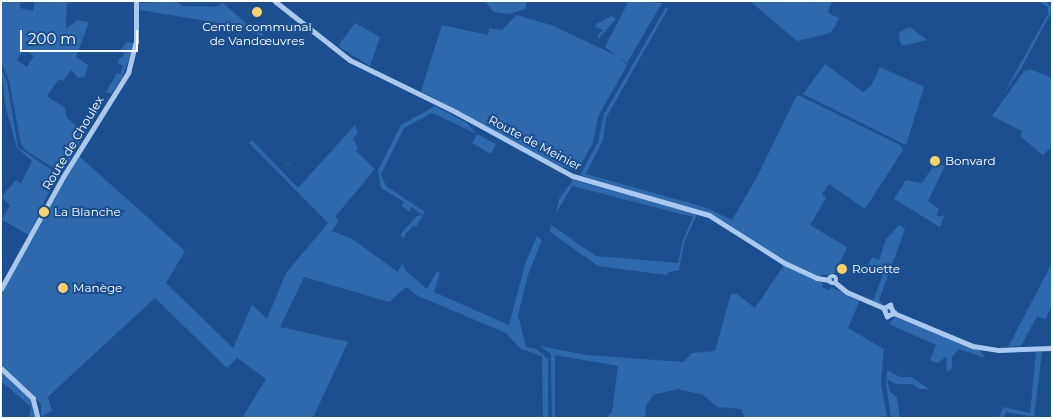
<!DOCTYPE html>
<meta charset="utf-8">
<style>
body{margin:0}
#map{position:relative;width:1053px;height:419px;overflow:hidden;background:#1b4f8f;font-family:Montserrat,sans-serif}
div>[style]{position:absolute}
.green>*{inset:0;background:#2e69ad}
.stream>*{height:1px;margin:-0.5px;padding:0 0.5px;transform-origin:0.5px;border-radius:0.5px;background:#3c6290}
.tertiary>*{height:4.5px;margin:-2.25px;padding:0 2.25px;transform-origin:2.25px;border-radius:2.25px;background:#a9c9ee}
.tertiary>.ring{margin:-2.25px;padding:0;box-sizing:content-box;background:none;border:4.5px solid #a9c9ee;border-radius:50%}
.dots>*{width:14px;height:14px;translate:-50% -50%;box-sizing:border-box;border:2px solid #1b4f8f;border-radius:50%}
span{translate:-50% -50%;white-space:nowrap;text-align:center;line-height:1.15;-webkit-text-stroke:4px #1b4f8f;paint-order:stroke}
.poi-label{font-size:12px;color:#fff}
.left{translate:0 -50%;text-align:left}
.street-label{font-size:12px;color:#fff}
.frame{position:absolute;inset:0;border:2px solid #fff;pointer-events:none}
.scale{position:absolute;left:20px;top:30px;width:118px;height:22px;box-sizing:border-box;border:2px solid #fff;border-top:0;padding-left:6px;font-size:15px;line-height:18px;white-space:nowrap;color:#fff;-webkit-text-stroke:4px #1b4f8f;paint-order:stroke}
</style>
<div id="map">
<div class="green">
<i style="clip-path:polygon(evenodd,1px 1px,20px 1px,20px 8px,33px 11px,35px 1px,67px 1px,66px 29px,77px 20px,89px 22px,76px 57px,88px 65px,85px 77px,78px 78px,71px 70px,63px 81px,59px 79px,47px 96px,65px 108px,67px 118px,82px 130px,87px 127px,84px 126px,88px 118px,93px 120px,62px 173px,25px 150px,21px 144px,9px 80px,1px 63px,1px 1px,24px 49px,34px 56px,27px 67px,17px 60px,24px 49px)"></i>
<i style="clip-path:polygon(175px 1px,182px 6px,215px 7px,223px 3px,254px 30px,258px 27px,264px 36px,224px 24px,140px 10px,139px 3px)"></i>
<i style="clip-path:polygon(485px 1px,527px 1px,525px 9px,510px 14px,494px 12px)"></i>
<i style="clip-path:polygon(629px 1px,662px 3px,627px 63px,618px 57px,627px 65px,598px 117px,593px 143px,578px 169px,572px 170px,560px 166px,421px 91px,442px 25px,488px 35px,489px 28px,502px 30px,516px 15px,551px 25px,617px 56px,605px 47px)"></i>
<i style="clip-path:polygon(750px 1px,832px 1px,828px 13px,839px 18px,831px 33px,797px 41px)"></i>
<i style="clip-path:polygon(1038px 1px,1045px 1px,1052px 7px,1052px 11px,1022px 67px,1003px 95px,1048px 14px,1048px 7px)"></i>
<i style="clip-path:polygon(666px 7px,668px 9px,606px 118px,603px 140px,586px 174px,704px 207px,732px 220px,757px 177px,797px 95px,800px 96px,900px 145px,903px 150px,865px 209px,829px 184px,822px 194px,826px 198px,810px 225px,847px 247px,835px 273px,818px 276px,793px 265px,711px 214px,580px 175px,598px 142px,604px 114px)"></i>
<i style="clip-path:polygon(612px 16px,616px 19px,598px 39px,598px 34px,604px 30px,595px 27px,596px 24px)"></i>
<i style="clip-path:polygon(355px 23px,380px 37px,370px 66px,338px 46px)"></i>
<i style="clip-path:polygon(910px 27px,927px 40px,902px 46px,899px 39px,900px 32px)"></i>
<i style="clip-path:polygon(127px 42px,133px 43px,131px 54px,122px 78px,111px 94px,106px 92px,117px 73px,120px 74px,123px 66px,118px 63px,119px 59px,124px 55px,121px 49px)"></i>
<i style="clip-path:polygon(825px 64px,863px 92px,871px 86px,880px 67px,924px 87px,906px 145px,803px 94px)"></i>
<i style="clip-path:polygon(1px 67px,7px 82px,18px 147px,57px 174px,29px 235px,2px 220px,10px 205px,1px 197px,16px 180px,21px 183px,32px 161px,17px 148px,6px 109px)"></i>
<i style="clip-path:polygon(1030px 69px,1052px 78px,1052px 146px,1043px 155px,1020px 136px,1022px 131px,992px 116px,1024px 71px)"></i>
<i style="clip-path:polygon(435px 106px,467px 123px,477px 134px,496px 144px,491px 154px,472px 143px,477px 134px,432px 113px,404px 128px,381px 174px,386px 186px,425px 212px,416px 227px,413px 226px,406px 233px,404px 239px,400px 235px,404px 230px,417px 216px,423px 215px,411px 207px,410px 212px,402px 206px,404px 202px,381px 188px,378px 170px,401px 125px)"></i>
<i style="clip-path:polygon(355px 125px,358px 134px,353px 138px,358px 148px,356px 151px,375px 169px,335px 217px,339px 220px,332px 231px,352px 239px,398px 272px,402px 264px,407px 272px,427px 289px,437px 271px,440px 273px,434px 292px,509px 325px,525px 264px,537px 236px,542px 240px,528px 275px,518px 315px,526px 347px,536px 349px,548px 359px,548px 418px,543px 418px,542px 356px,521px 349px,506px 333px,418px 296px,406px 287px,389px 302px,304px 277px,280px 327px,348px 342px,313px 418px,242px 418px,266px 379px,237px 358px,227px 368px,155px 298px,54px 391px,48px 397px,52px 411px,41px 417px,41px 404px,1px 365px,1px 295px,79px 156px,185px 251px,166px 283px,233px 348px,252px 305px,267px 319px,286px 273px,328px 223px,249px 143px,252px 140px,298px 188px)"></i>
<i style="clip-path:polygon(935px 163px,945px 166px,928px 201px,939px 209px,936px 215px,941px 217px,945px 214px,940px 227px,894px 199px,906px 180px,922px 183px)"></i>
<i style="clip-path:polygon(573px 180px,697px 214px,684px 243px,679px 270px,668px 272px,667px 275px,598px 266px,550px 232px,551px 225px,596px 256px,678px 263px,683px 240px,693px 217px,572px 186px,556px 213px,559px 199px)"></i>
<i style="clip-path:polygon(899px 225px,905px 229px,879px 300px,883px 305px,873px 301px,884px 272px,868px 265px,872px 257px,879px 260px,886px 239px)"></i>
<i style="clip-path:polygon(1052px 263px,1052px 306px,1045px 319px,1037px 316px,1021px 346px,1008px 347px)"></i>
<i style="clip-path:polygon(784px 265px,823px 283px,822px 287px,829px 290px,831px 287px,860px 300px,848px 328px,884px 349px,881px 382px,887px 418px,745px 418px,741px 409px,718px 407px,703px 395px,678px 389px,653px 395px,646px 406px,645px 418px,606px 418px,612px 412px,618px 366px,555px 355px,555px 418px,552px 418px,551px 354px,540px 346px,587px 355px,683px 362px,692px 353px,715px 351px,731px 294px,737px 294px,755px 308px)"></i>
<i style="clip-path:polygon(895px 317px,980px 350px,985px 358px,959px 349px,952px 357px,952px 368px,947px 372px,946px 357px,937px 363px,930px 360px,936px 345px,889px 324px)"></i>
<i style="clip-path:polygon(1036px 352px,1042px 352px,1034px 417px,1006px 412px,1003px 418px,998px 418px,1004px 407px,1030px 413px)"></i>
<i style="clip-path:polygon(887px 370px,900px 377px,911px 377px,929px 389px,919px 389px,912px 384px,896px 384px,887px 379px,890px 392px,897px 397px,900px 418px,891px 418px,886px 384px)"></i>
<i style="clip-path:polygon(1px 371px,31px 399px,35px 418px,29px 418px,31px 407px,1px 381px)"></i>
</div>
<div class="stream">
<i style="left:286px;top:164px;width:4px;rotate:-27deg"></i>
</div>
<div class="tertiary">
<i style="left:275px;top:1px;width:95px;rotate:38.2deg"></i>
<i style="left:350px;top:60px;width:118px;rotate:26.1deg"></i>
<i style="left:456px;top:112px;width:133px;rotate:28.7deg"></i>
<i style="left:573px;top:176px;width:141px;rotate:16deg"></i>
<i style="left:709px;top:215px;width:90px;rotate:32.3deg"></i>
<i style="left:785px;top:263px;width:35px;rotate:25deg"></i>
<i style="left:817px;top:278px;width:12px;rotate:9deg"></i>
<i class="ring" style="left:829px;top:276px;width:3.5px;height:3.5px"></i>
<i style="left:836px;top:283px;width:14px;rotate:39deg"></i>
<i style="left:847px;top:292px;width:40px;rotate:23.4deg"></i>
<i style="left:1px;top:289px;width:128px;rotate:-61deg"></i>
<i style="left:63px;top:177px;width:123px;rotate:-58deg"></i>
<i style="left:128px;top:73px;width:32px;rotate:-76deg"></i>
<i style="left:136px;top:42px;width:41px;rotate:-90deg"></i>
<i style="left:884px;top:308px;width:7px;rotate:-27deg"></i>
<i style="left:890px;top:305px;width:9px;rotate:63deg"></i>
<i style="left:884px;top:308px;width:9px;rotate:69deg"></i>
<i style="left:887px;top:316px;width:8px;rotate:-23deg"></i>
<i style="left:894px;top:313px;width:86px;rotate:22.7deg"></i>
<i style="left:973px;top:346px;width:26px;rotate:9deg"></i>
<i style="left:999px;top:350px;width:53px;rotate:-2.2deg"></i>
<i style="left:1px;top:368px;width:44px;rotate:43.2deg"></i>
<i style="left:33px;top:398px;width:21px;rotate:76deg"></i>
</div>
<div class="dots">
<i style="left:257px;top:12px;background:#ffd166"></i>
<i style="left:935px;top:161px;background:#ffd166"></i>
<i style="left:44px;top:212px;background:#ffd166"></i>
<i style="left:842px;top:269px;background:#ffd166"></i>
<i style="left:63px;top:288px;background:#ffd166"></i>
</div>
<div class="poi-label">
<span style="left:257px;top:34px">Centre communal<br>de Vandœuvres</span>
<span class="left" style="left:945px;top:161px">Bonvard</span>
<span class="left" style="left:54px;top:212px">La Blanche</span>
<span class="left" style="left:852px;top:269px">Rouette</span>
<span class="left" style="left:73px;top:288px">Manège</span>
</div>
<div class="street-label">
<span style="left:73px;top:143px;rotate:-59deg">Route de Choulex</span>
<span style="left:535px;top:143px;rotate:28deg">Route de Meinier</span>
</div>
<div class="frame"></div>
<div class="scale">200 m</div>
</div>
